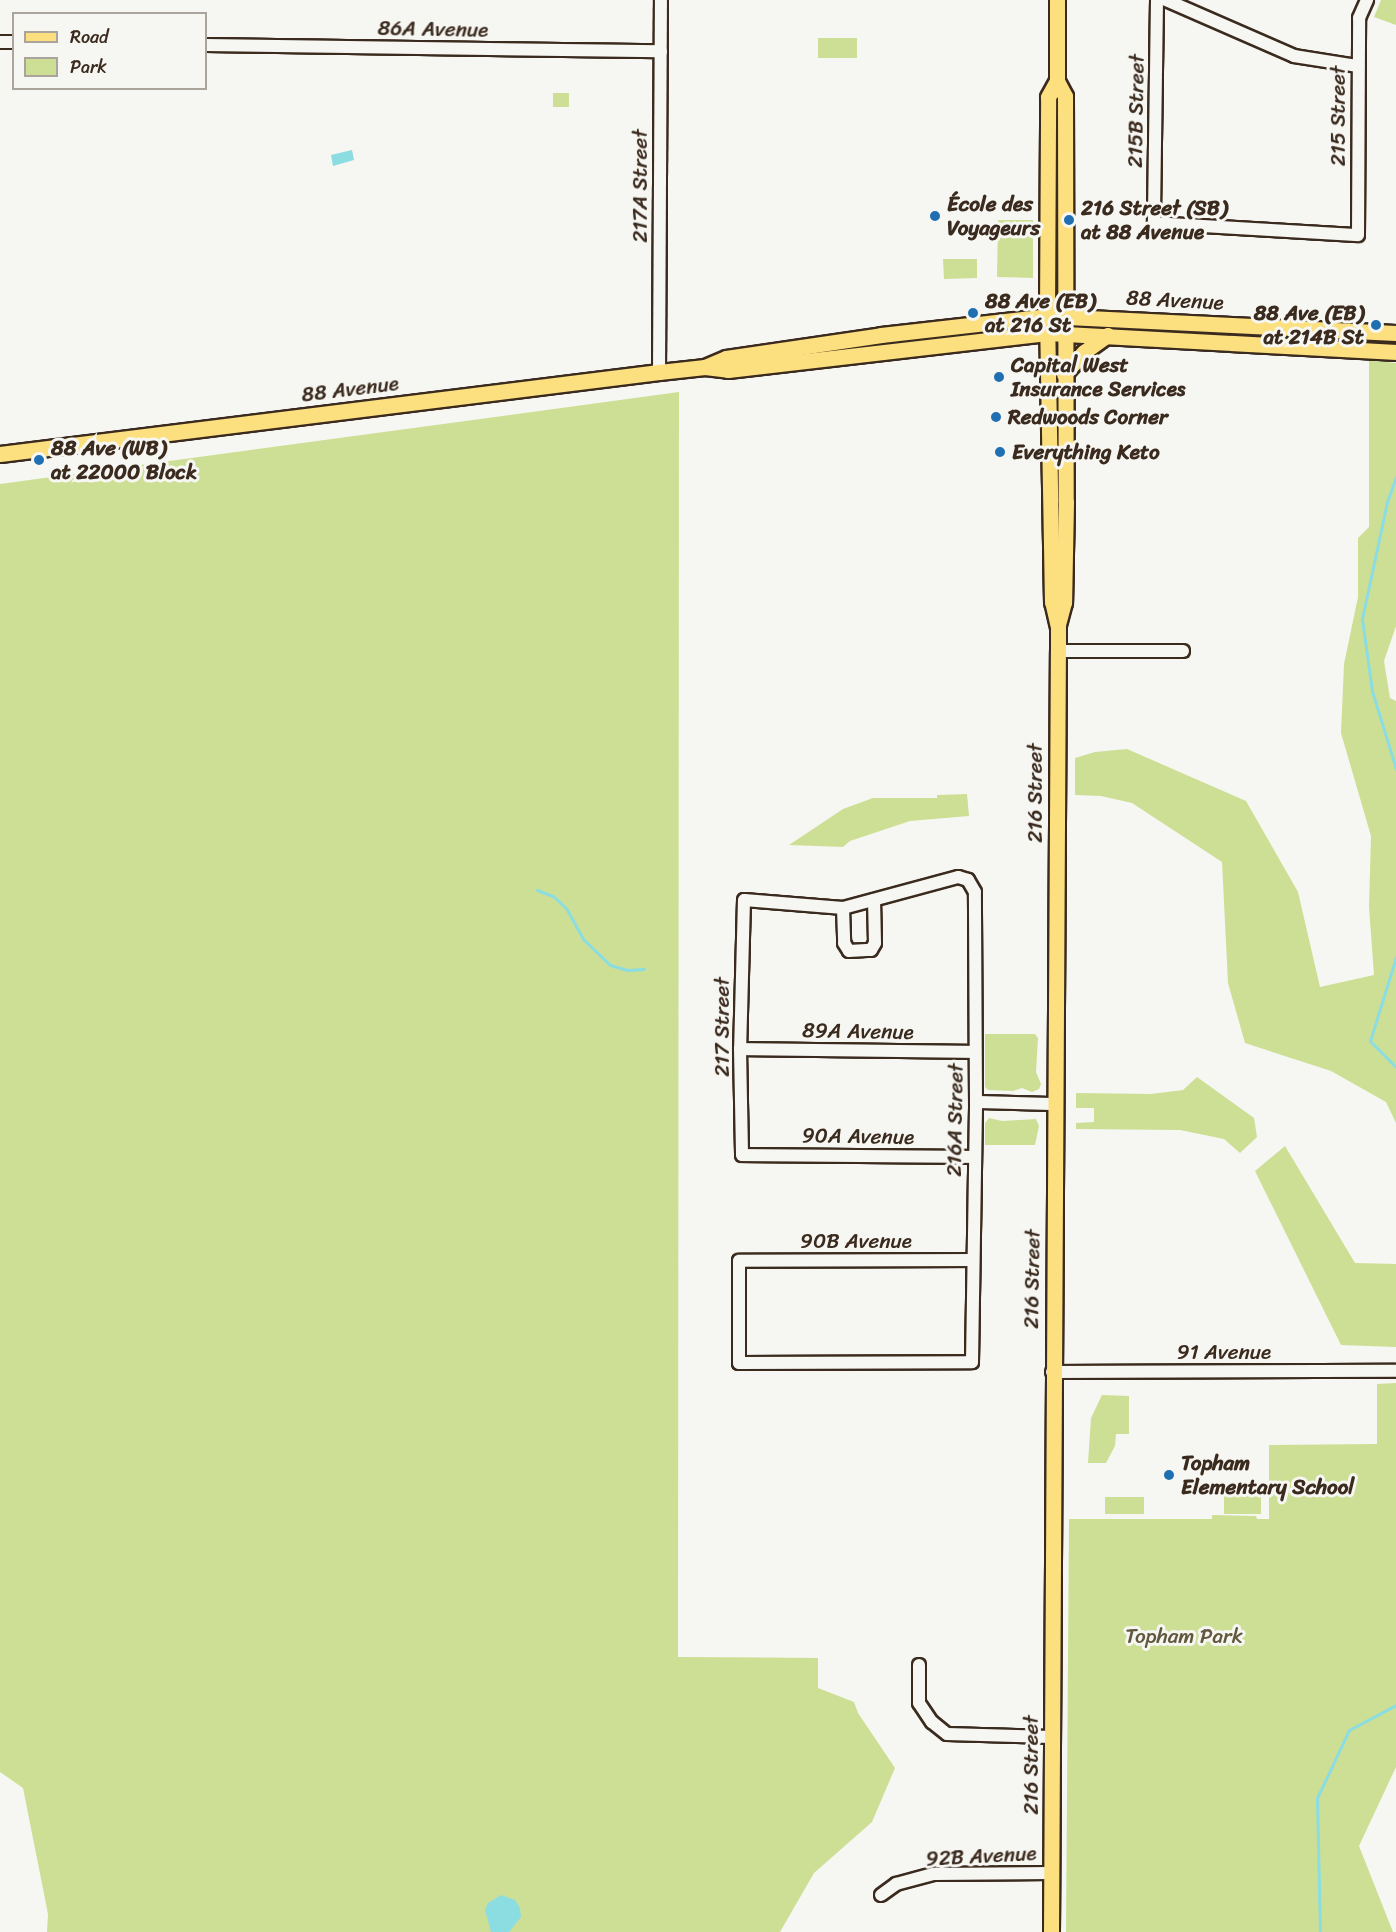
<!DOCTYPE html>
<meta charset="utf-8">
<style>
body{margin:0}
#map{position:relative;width:1396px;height:1932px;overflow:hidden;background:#f6f6f2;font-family:Sriracha,sans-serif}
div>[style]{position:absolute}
.green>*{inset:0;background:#cddf94}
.water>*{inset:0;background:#8bdde2}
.stream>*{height:3px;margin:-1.5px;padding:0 1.5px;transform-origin:1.5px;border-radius:1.5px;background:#8bdde2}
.roads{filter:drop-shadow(2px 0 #3b2a1e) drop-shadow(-2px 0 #3b2a1e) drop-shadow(0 2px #3b2a1e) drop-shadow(0 -2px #3b2a1e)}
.minor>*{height:12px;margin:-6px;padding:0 6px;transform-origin:6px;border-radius:6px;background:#f6f6f2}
.major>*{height:15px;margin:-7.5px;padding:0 7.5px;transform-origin:7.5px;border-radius:7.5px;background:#fce080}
.dots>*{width:16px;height:16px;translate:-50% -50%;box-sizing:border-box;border:3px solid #f6f6f2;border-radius:50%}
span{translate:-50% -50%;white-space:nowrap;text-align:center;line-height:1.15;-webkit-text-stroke:6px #f6f6f2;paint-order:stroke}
.street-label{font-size:21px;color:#3b2a1e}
.poi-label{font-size:21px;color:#3b2a1e;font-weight:700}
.left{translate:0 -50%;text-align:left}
.right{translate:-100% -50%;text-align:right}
.park-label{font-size:21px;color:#60573c}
.legend{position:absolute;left:12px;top:12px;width:195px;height:78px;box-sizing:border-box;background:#f6f6f2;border:2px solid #aba49d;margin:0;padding:8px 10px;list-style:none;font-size:18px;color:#3b2a1e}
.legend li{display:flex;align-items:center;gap:12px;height:30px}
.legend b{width:30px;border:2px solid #aba49d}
</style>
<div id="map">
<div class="green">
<i style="clip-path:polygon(1381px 0,1396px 0,1396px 25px,1374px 17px)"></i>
<i style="clip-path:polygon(818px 38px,857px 38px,857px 58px,818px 58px)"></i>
<i style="clip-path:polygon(553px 93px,569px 93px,569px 107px,553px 107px)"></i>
<i style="clip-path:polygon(998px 220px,1033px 220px,1033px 278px,997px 277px)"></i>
<i style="clip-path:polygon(943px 259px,977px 259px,977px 278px,944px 279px)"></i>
<i style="clip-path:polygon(1369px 360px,1396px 363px,1396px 626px,1384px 661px,1390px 698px,1396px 701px,1396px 1123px,1386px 1102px,1331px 1071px,1245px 1043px,1228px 983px,1222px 862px,1132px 803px,1101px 796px,1075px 795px,1075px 758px,1095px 752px,1127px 749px,1246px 801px,1298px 892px,1320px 987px,1374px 975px,1369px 907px,1371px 836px,1341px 733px,1344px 664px,1358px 597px,1358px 538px,1369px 527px)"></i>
<i style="clip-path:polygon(679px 392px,678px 1657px,818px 1658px,818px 1688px,854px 1702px,858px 1713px,895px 1768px,872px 1822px,814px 1873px,780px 1932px,47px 1932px,48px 1914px,23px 1788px,0 1772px,0 484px)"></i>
<i style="clip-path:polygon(967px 794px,969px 816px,910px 821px,850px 841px,843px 847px,789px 845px,843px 809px,873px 798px,937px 798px,937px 795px)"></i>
<i style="clip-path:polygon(985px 1034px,1035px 1034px,1038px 1038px,1036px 1072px,1041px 1084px,1039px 1089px,1032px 1092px,1022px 1088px,1013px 1091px,988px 1090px,985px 1087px)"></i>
<i style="clip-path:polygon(1197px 1077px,1254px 1118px,1257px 1137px,1240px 1153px,1224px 1139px,1180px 1130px,1076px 1129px,1076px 1123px,1094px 1122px,1094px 1108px,1076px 1108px,1076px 1093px,1151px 1094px,1183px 1090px)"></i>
<i style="clip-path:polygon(989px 1118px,1002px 1121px,1036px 1119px,1039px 1126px,1035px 1145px,985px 1145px,985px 1123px)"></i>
<i style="clip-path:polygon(1285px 1146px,1355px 1263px,1396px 1264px,1396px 1347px,1341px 1345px,1255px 1171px)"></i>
<i style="clip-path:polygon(1396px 1383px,1396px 1767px,1359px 1846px,1393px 1932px,1066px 1932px,1069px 1519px,1212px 1519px,1212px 1515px,1256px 1516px,1257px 1519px,1269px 1519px,1269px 1445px,1377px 1444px,1377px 1384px)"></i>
<i style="clip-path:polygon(1102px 1395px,1129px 1396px,1129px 1434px,1116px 1434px,1115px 1446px,1106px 1463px,1088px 1463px,1091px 1418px)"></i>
<i style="clip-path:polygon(1224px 1495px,1261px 1495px,1261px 1514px,1224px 1514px)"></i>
<i style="clip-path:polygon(1105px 1497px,1144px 1497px,1144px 1514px,1105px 1514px)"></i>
</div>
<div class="water">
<i style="clip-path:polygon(352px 150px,354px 160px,333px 166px,331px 155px)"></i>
<i style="clip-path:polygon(501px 1895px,515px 1900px,520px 1908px,521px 1917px,509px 1932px,491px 1932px,485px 1910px,488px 1903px)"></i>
</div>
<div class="stream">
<i style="left:1396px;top:477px;width:27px;rotate:110deg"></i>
<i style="left:1387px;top:502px;width:120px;rotate:102.1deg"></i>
<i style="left:1362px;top:619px;width:73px;rotate:82.1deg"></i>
<i style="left:1372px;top:691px;width:82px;rotate:72.9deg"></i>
<i style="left:537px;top:890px;width:17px;rotate:21deg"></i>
<i style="left:553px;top:896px;width:18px;rotate:43deg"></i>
<i style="left:566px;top:908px;width:35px;rotate:61deg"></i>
<i style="left:583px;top:939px;width:37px;rotate:44deg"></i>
<i style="left:610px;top:965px;width:19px;rotate:16deg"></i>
<i style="left:628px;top:970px;width:16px;rotate:-4deg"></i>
<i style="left:1396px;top:957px;width:88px;rotate:107.2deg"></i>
<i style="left:1370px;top:1041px;width:37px;rotate:45deg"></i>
<i style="left:1320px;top:1932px;width:134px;rotate:-91.3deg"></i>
<i style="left:1317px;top:1798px;width:75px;rotate:-64.8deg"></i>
<i style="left:1349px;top:1730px;width:53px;rotate:-28deg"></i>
</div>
<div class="roads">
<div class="minor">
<i style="left:1157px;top:0;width:223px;rotate:90.8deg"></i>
<i style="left:1154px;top:223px;width:204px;rotate:3.4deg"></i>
<i style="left:1358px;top:235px;width:217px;rotate:-89.7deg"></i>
<i style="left:1359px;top:18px;width:20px;rotate:-66deg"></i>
<i style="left:1166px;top:0;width:140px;rotate:23.6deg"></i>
<i style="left:1294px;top:56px;width:65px;rotate:8.9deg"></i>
<i style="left:0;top:42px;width:14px"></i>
<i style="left:206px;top:45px;width:455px;rotate:0.8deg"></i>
<i style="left:659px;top:372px;width:372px;rotate:-89.7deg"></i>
<i style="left:1058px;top:651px;width:125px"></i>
<i style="left:843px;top:908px;width:35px;rotate:88deg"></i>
<i style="left:844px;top:943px;width:9px;rotate:58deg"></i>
<i style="left:849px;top:951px;width:22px;rotate:-3deg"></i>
<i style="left:871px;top:950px;width:8px;rotate:-60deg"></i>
<i style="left:875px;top:943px;width:43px;rotate:-91.3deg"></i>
<i style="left:740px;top:1049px;width:235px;rotate:0.7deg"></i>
<i style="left:976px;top:1102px;width:78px;rotate:1.5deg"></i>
<i style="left:973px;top:1260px;width:234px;rotate:179.8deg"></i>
<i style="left:739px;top:1261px;width:102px;rotate:90deg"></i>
<i style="left:739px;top:1363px;width:233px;rotate:-0.2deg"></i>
<i style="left:972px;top:1362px;width:260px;rotate:-89.1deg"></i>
<i style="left:976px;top:1102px;width:210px;rotate:-90.3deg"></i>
<i style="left:975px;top:892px;width:14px;rotate:-120deg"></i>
<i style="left:968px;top:880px;width:10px;rotate:-163deg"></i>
<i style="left:958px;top:877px;width:119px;rotate:164.9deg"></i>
<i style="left:843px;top:908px;width:99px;rotate:-175.4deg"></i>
<i style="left:744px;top:900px;width:149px;rotate:91.5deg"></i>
<i style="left:740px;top:1049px;width:106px;rotate:88.9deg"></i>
<i style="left:742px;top:1155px;width:232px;rotate:0.5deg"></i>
<i style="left:1052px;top:1372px;width:344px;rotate:-0.2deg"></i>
<i style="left:919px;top:1665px;width:38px;rotate:90deg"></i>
<i style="left:919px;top:1703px;width:23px;rotate:56deg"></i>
<i style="left:932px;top:1722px;width:19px;rotate:39deg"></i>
<i style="left:947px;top:1734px;width:104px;rotate:1.7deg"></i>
<i style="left:881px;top:1895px;width:19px;rotate:-36deg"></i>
<i style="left:896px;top:1884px;width:39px;rotate:-15deg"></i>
<i style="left:934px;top:1874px;width:117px;rotate:-0.5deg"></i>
</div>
<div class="major">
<i style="left:1057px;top:81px;width:17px;rotate:62deg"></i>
<i style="left:1065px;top:96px;width:406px;rotate:89.9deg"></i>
<i style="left:1066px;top:502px;width:100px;rotate:91.1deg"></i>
<i style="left:1064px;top:602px;width:23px;rotate:105deg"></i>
<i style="left:705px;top:367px;width:23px;rotate:-23deg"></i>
<i style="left:726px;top:358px;width:157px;rotate:-8.4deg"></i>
<i style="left:881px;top:335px;width:167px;rotate:-6.5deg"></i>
<i style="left:1047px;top:316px;width:349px;rotate:2.8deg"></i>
<i style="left:1064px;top:374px;width:30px;rotate:-48deg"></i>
<i style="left:1084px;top:352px;width:29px;rotate:-36deg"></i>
<i style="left:0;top:454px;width:664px;rotate:-7.09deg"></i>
<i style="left:659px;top:372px;width:46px;rotate:-6.2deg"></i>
<i style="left:705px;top:367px;width:23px;rotate:7deg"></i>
<i style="left:728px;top:370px;width:321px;rotate:-6.6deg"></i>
<i style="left:1047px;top:333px;width:350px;rotate:3.1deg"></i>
<i style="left:1051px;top:1932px;width:1281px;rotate:-89.69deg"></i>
<i style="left:1058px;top:651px;width:24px;rotate:-90deg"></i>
<i style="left:1058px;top:627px;width:26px;rotate:-103deg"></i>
<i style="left:1052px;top:602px;width:286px;rotate:-91deg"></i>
<i style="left:1047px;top:316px;width:219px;rotate:-89.7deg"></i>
<i style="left:1048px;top:97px;width:18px;rotate:-61deg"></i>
<i style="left:1057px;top:81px;width:81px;rotate:-90deg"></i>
</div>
</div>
<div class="dots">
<i style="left:935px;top:216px;background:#1f6fb2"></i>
<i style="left:1069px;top:220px;background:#1f6fb2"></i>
<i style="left:973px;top:313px;background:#1f6fb2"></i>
<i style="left:1376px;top:325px;background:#1f6fb2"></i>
<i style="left:999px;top:377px;background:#1f6fb2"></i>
<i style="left:996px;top:417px;background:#1f6fb2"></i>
<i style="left:1000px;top:452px;background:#1f6fb2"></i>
<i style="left:39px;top:460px;background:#1f6fb2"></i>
<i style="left:1169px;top:1475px;background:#1f6fb2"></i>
</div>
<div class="street-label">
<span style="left:433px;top:29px;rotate:1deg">86A Avenue</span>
<span style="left:1136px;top:111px;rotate:-89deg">215B Street</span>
<span style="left:1338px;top:116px;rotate:-90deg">215 Street</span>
<span style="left:640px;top:186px;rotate:-90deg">217A Street</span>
<span style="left:1175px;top:300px;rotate:3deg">88 Avenue</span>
<span style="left:350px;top:389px;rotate:-7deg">88 Avenue</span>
<span style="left:1035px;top:793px;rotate:-90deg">216 Street</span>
<span style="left:722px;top:1027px;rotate:-90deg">217 Street</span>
<span style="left:858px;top:1031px;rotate:1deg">89A Avenue</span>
<span style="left:955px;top:1120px;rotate:-89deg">216A Street</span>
<span style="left:858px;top:1136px;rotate:1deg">90A Avenue</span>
<span style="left:856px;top:1241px">90B Avenue</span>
<span style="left:1032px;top:1279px;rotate:-89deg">216 Street</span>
<span style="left:1224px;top:1352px">91 Avenue</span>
<span style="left:1031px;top:1765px;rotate:-90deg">216 Street</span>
<span style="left:981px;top:1856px;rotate:-3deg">92B Avenue</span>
</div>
<div class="poi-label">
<span class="left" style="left:947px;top:216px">École des<br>Voyageurs</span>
<span class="left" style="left:1081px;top:220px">216 Street (SB)<br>at 88 Avenue</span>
<span class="left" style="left:985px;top:313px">88 Ave (EB)<br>at 216 St</span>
<span class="right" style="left:1364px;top:325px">88 Ave (EB)<br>at 214B St</span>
<span class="left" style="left:1011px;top:377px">Capital West<br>Insurance Services</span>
<span class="left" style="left:1008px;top:417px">Redwoods Corner</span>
<span class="left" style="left:51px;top:460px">88 Ave (WB)<br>at 22000 Block</span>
<span class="left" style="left:1012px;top:452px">Everything Keto</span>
<span class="left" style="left:1181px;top:1475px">Topham<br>Elementary School</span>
</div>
<div class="park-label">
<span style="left:1184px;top:1636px">Topham Park</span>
</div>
<ul class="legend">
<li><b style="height:8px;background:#fce080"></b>Road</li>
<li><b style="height:16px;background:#cddf94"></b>Park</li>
</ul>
</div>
